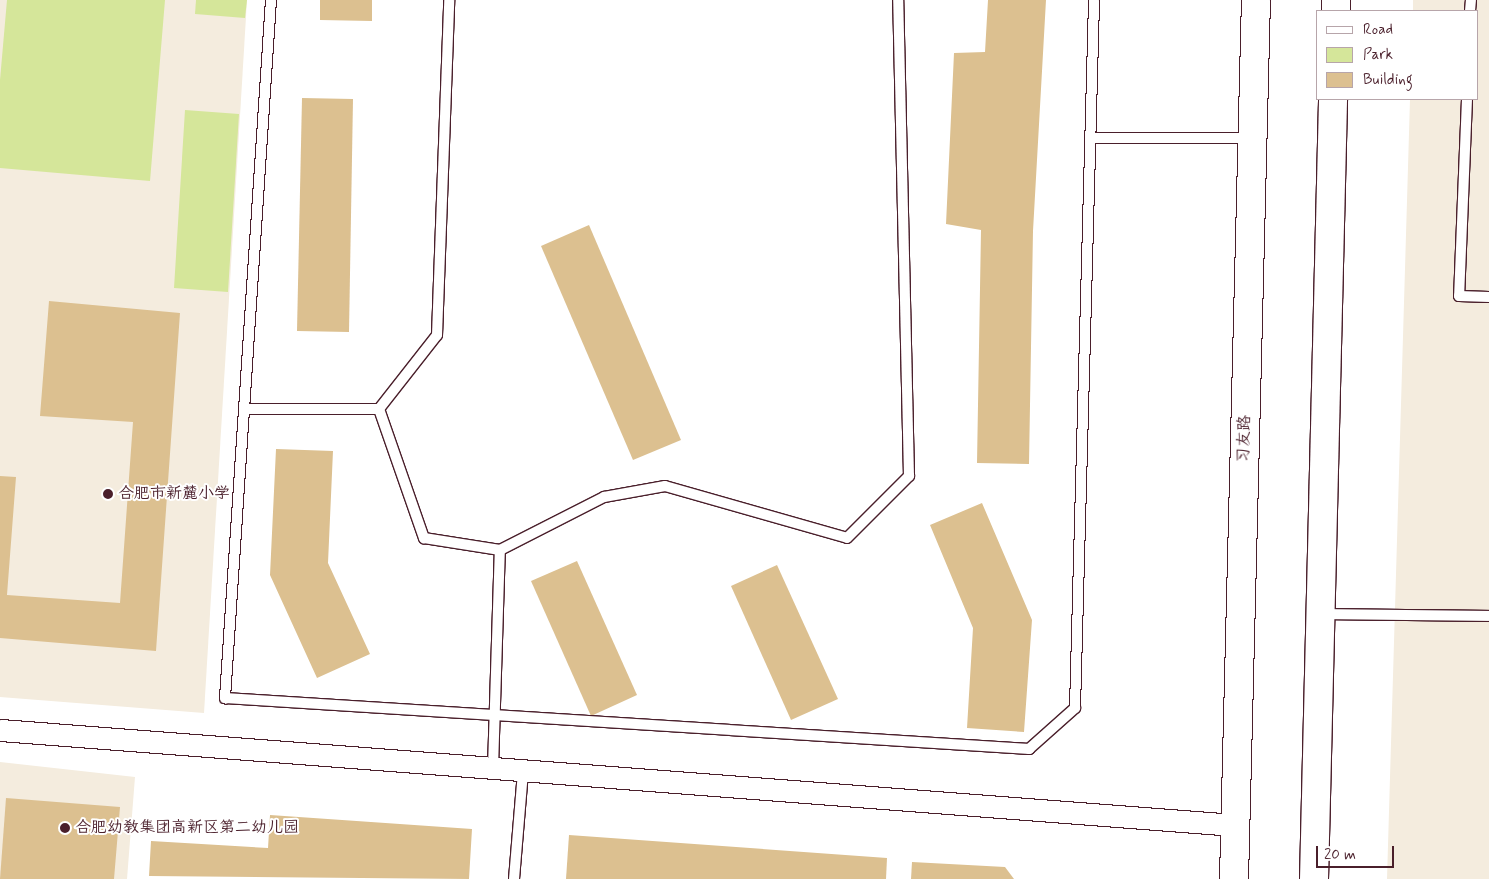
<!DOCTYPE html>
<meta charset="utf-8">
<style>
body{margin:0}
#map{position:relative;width:1489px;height:879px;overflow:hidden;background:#fff;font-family:Mynerve,"LXGW WenKai TC",sans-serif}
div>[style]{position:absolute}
.built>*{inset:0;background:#f4ecde}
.green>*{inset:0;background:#d5e69a}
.building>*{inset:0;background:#dcc090}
.roads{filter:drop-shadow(1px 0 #4a1f2b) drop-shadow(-1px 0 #4a1f2b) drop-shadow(0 1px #4a1f2b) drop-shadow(0 -1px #4a1f2b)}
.service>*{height:10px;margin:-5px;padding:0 5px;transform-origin:5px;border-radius:5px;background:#fff}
.minor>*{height:21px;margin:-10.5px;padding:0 10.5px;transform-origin:10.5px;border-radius:10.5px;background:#fff}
.primary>*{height:28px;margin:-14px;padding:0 14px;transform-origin:14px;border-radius:14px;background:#fff}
.dots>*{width:14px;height:14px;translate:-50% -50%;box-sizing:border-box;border:2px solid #fff;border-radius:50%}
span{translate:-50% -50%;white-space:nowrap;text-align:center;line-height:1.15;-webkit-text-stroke:4px #fff;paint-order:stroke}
.street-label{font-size:16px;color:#4a1f2b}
.poi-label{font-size:16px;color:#4a1f2b}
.left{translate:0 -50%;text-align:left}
.legend{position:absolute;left:1316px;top:10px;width:162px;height:90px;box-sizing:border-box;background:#fff;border:1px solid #b7a5aa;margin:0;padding:6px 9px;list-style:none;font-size:15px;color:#4a1f2b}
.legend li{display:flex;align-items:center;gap:10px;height:25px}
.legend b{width:25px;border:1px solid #b7a5aa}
.scale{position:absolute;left:1316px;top:846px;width:78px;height:22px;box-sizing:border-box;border:2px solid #4a1f2b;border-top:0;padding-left:6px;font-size:15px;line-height:18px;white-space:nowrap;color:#4a1f2b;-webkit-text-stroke:4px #fff;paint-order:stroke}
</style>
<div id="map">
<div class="built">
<i style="clip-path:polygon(0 0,247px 0,204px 713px,0 697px)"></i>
<i style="clip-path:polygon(1413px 0,1489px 0,1489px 879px,1387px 879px,1410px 99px,1478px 99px,1478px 11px,1413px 11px)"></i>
<i style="clip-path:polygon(0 762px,135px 777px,127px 879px,0 879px)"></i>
</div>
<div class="green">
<i style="clip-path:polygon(7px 0,165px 0,150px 181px,0 168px,0 80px)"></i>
<i style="clip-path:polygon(196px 0,247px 0,245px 18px,195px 14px)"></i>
<i style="clip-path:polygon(185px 110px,239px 114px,228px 292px,174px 288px)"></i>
</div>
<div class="building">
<i style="clip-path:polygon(320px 0,372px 0,372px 21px,320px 20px)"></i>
<i style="clip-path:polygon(988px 0,1046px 0,1033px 231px,1029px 464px,977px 463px,981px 230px,946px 224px,954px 53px,985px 52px)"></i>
<i style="clip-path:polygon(302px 98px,353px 99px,349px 332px,297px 331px)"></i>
<i style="clip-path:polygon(589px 225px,681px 440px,633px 460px,541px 246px)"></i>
<i style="clip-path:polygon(49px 301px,180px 313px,156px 651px,0 638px,0 476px,16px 477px,7px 595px,120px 603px,133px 422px,40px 416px)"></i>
<i style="clip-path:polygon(276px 449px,333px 451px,328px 563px,370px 654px,317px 678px,270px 575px)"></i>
<i style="clip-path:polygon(982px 503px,1032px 620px,1024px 732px,967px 728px,973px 628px,930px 525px)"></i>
<i style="clip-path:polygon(577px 561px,637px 695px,591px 716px,531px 581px)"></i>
<i style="clip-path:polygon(777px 565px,838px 699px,791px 720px,731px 586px)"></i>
<i style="clip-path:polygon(6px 798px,120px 807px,114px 879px,0 879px)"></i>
<i style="clip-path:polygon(270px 815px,472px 829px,469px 879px,149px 876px,151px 841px,268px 848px)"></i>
<i style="clip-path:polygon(569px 835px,887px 858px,886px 879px,566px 879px)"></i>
<i style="clip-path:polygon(912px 862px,1005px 867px,1014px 879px,911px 879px)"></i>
</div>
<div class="roads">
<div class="service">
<i style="left:271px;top:0;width:700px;rotate:93.77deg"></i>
<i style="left:225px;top:698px;width:806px;rotate:3.63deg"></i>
<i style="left:1029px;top:749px;width:62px;rotate:-41.7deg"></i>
<i style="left:1075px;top:708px;width:708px;rotate:-88.46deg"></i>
<i style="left:1470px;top:11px;width:11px;rotate:-85deg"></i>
<i style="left:1467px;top:99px;width:197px;rotate:92.3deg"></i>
<i style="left:1459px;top:296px;width:30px;rotate:2deg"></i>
<i style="left:1090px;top:138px;width:162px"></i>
<i style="left:244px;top:409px;width:135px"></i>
<i style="left:379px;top:409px;width:94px;rotate:-51.9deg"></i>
<i style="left:437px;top:335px;width:335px;rotate:-87.9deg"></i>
<i style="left:379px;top:409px;width:137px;rotate:70.8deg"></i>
<i style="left:424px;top:538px;width:77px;rotate:9deg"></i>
<i style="left:500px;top:550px;width:117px;rotate:-27deg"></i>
<i style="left:604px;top:497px;width:62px;rotate:-10.2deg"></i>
<i style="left:665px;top:486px;width:189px;rotate:15.9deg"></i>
<i style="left:847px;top:538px;width:88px;rotate:-45deg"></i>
<i style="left:909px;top:476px;width:476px;rotate:-91.3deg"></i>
<i style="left:1323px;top:614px;width:166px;rotate:0.7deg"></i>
<i style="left:493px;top:768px;width:218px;rotate:-88.2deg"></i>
<i style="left:514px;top:879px;width:108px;rotate:-85.2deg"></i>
</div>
<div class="minor">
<i style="left:0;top:730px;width:1239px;rotate:4.4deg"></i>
</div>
<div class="primary">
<i style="left:1336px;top:11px;width:11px;rotate:-90deg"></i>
<i style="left:1234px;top:879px;width:879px;rotate:-88.57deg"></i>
<i style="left:1314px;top:879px;width:780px;rotate:-88.6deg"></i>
</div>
</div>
<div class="dots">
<i style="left:108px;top:494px;background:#4a1f2b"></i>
<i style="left:65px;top:828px;background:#4a1f2b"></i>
</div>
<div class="street-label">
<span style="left:1245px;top:439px;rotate:-89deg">习友路</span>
</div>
<div class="poi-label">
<span class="left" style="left:118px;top:494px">合肥市新麓小学</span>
<span class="left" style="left:75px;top:828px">合肥幼教集团高新区第二幼儿园</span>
</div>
<ul class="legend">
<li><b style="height:6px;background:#fff"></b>Road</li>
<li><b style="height:14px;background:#d5e69a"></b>Park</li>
<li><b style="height:14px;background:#dcc090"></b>Building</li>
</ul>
<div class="scale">20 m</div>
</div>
